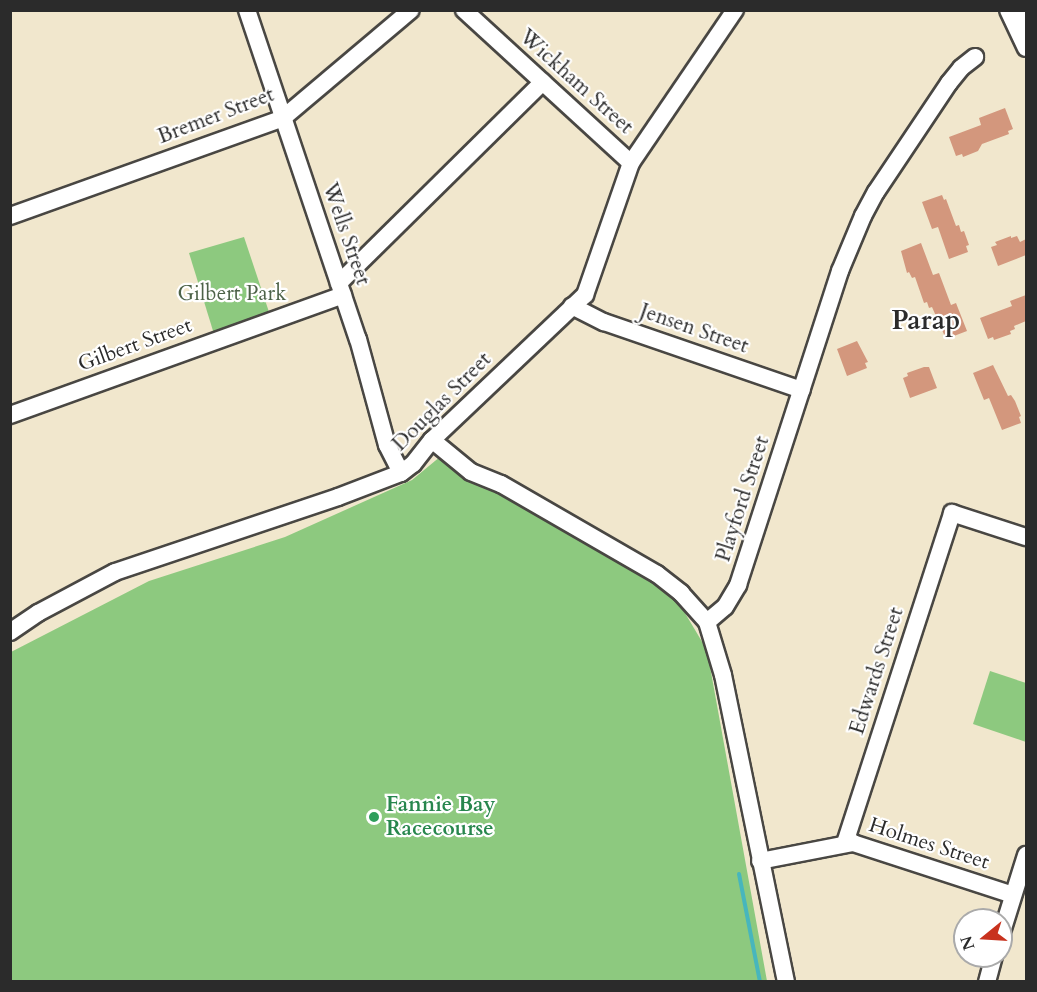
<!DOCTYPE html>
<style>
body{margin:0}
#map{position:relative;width:1037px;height:992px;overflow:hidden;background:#f1e7cd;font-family:Cardo,serif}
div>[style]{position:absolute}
.green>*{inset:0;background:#8dc97f}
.stream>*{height:4px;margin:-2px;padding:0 2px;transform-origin:2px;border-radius:2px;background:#47b6bd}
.building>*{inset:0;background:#d3977d}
.roads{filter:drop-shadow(2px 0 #494743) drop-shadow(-2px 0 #494743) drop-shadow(0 2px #494743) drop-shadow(0 -2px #494743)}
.street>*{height:16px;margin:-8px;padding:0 8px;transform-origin:8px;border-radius:8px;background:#fff}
.dots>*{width:16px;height:16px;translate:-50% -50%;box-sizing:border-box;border:3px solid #fff;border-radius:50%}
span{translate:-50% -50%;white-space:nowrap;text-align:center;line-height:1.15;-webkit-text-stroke:4.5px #fff;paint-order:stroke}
.street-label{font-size:21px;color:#2b2b2b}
.park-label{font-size:21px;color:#4d6248}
.leisure-label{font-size:21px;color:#27864d;font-weight:700}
.left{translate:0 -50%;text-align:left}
.district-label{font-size:27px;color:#2b2b2b;font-weight:700}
.frame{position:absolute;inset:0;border:12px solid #2b2b2b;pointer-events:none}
.north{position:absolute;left:953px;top:908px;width:60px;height:60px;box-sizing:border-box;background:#fff;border:2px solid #aaa;border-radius:50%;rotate:252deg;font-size:16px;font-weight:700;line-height:24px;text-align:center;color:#2b2b2b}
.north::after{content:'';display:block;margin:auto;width:21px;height:27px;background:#c8321e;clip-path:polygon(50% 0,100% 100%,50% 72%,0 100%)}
</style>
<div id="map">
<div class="green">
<i style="clip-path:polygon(244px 237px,270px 315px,214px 334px,189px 253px)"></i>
<i style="clip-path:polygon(441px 456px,673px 593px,707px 650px,767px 981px,11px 982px,11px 652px,149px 581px,285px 537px,412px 480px)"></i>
<i style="clip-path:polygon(990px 671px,1026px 683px,1026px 742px,973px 724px)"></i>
</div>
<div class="stream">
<i style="left:739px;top:874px;width:110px;rotate:79deg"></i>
</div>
<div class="building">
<i style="clip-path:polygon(1005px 108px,1013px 129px,1008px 131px,1009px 134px,982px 144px,978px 151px,963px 157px,962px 154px,956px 156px,949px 137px,981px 125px,979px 118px)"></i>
<i style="clip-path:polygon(942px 195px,944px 200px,946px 199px,956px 226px,959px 225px,961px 232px,964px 231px,969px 245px,966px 246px,968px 252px,949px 259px,938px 227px,932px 229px,922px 202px)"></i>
<i style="clip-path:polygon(1011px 236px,1011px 238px,1017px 236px,1020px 242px,1026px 239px,1026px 255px,998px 266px,991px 247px,997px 245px,995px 242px)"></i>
<i style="clip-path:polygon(921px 243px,933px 275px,939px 273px,951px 305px,956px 303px,967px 331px,946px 339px,932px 307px,929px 308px,927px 302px,924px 303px,915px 277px,912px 278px,909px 272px,907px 273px,901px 251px)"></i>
<i style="clip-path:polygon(1026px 295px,1026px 321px,1014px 326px,1015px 329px,1010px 331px,1011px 334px,994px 340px,993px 337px,988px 339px,980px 318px,1012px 306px,1010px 301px)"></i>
<i style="clip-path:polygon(857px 341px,868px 362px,865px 363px,867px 368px,847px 376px,837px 349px)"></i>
<i style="clip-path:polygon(993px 365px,1008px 396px,1011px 395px,1015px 401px,1021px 416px,1019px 417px,1021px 423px,1002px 430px,989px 398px,984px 400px,973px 373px)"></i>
<i style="clip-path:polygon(924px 367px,929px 367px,937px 388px,910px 398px,903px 378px,908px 376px,907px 373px)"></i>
</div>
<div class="roads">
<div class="street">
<i style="left:247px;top:10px;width:347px;rotate:71.4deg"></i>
<i style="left:358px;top:339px;width:110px;rotate:74.7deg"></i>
<i style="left:387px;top:445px;width:31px;rotate:63deg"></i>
<i style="left:464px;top:10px;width:226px;rotate:42.5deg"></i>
<i style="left:1008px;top:10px;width:42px;rotate:64.7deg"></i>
<i style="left:1021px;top:36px;width:26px;rotate:-81deg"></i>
<i style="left:10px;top:216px;width:290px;rotate:-19.7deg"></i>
<i style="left:283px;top:118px;width:167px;rotate:-40.2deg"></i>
<i style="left:339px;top:283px;width:286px;rotate:-44.6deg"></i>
<i style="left:572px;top:306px;width:36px;rotate:27deg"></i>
<i style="left:604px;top:322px;width:209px;rotate:19deg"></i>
<i style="left:10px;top:415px;width:354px;rotate:-19.8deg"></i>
<i style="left:432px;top:440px;width:50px;rotate:39.4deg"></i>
<i style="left:471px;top:472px;width:32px;rotate:22deg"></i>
<i style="left:501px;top:484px;width:180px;rotate:30deg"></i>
<i style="left:657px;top:574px;width:31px;rotate:38deg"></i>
<i style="left:681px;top:593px;width:39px;rotate:48deg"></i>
<i style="left:707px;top:622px;width:55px;rotate:73.2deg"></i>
<i style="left:723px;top:675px;width:313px;rotate:78.4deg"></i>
<i style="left:707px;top:622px;width:23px;rotate:-40deg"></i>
<i style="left:725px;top:607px;width:26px;rotate:-59deg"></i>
<i style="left:738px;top:585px;width:330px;rotate:-72deg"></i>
<i style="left:840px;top:271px;width:60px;rotate:-67.3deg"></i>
<i style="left:863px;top:216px;width:27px;rotate:-62deg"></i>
<i style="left:876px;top:192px;width:131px;rotate:-56.2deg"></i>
<i style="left:949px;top:83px;width:19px;rotate:-51deg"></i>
<i style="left:961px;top:68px;width:18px;rotate:-38deg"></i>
<i style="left:10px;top:632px;width:34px;rotate:-34deg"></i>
<i style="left:38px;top:613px;width:87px;rotate:-28deg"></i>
<i style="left:115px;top:572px;width:235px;rotate:-18.6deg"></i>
<i style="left:338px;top:497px;width:67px;rotate:-20.9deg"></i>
<i style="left:401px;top:473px;width:15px;rotate:-37deg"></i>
<i style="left:413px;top:464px;width:31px;rotate:-52deg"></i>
<i style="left:432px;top:440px;width:211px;rotate:-43.5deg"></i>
<i style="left:585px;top:295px;width:140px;rotate:-70.8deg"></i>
<i style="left:631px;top:163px;width:185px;rotate:-55.8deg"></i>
<i style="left:845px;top:843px;width:347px;rotate:-72deg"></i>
<i style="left:952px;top:513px;width:78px;rotate:18deg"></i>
<i style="left:760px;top:861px;width:95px;rotate:-11deg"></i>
<i style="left:853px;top:843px;width:168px;rotate:18deg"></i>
<i style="left:1001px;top:935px;width:84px;rotate:-72.6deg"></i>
<i style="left:987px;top:982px;width:27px;rotate:-75deg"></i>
</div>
</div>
<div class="dots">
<i style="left:374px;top:817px;background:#2e9e5b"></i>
</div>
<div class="street-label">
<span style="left:576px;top:82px;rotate:42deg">Wickham Street</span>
<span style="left:216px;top:116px;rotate:-21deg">Bremer Street</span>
<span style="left:346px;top:234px;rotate:71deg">Wells Street</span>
<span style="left:694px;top:329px;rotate:19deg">Jensen Street</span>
<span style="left:135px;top:345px;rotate:-20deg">Gilbert Street</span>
<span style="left:442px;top:402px;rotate:-45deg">Douglas Street</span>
<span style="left:743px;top:499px;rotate:-72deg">Playford Street</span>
<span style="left:877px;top:671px;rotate:-72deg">Edwards Street</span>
<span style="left:929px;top:844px;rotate:18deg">Holmes Street</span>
</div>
<div class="park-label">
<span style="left:232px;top:294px">Gilbert Park</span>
</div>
<div class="leisure-label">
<span class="left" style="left:386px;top:817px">Fannie Bay<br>Racecourse</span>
</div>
<div class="district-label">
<span style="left:926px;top:321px">Parap</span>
</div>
<div class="frame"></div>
<div class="north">N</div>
</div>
